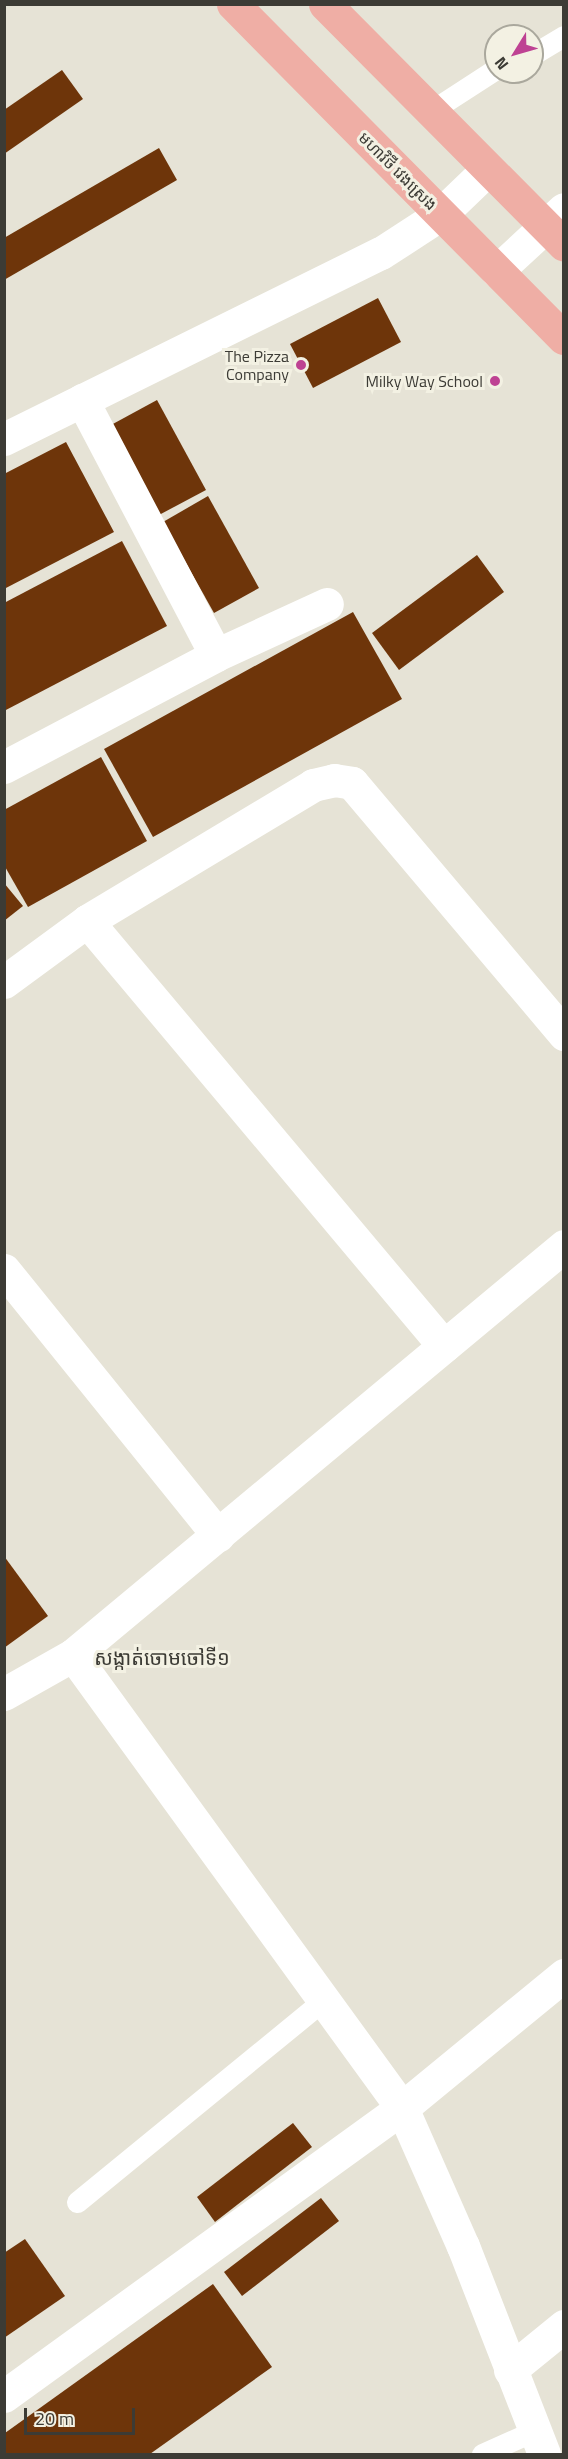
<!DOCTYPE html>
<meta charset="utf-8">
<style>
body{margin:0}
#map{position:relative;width:568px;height:2459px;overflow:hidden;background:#e6e3d6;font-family:"Titillium Web","Noto Sans Khmer",sans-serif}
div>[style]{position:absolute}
.building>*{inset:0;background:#6e350a}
.service>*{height:21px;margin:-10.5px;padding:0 10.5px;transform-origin:10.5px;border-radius:10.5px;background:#fff}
.minor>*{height:33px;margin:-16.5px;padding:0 16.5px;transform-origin:16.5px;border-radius:16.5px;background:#fff}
.primary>*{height:33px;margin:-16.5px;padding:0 16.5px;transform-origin:16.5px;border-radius:16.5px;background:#efaea5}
.dots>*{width:16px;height:16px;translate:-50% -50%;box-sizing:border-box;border:3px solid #f3f1e3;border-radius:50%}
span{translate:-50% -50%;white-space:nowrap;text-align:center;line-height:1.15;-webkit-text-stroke:6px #f3f1e3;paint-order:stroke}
.street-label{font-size:16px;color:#3c3b35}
.poi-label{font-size:16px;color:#3c3b35}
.right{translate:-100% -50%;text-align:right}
.quarter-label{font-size:20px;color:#3c3b35}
.frame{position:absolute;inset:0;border:6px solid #3c3b35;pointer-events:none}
.north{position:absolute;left:484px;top:24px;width:60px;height:60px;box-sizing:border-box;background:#f3f1e3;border:2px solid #aaa89d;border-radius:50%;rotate:233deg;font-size:16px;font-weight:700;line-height:24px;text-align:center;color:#3c3b35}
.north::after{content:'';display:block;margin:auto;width:21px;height:27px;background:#be4293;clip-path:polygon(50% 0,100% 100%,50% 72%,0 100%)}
.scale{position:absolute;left:24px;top:2408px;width:111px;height:27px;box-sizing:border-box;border:3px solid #3c3b35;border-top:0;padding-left:8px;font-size:18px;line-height:21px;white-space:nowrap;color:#3c3b35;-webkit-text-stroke:4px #f3f1e3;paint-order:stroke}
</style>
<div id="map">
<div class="building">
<i style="clip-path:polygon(62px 70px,83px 99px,4px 154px,4px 110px)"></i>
<i style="clip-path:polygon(159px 148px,177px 180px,4px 280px,4px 238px)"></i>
<i style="clip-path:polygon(378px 298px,401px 342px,313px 388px,290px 344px)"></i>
<i style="clip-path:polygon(157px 400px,206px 490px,159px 515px,111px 425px)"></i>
<i style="clip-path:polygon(66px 442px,114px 532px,4px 589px,4px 474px)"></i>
<i style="clip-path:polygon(208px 496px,259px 588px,214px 613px,163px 522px)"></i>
<i style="clip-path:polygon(122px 541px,167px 626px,4px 711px,4px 603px)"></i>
<i style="clip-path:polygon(477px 555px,504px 592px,399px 670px,372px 633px)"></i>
<i style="clip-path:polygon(353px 612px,402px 699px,153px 837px,104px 749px)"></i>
<i style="clip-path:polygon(101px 757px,147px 841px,28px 907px,4px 865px,4px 810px)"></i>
<i style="clip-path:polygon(4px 883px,23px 906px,4px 921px)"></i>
<i style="clip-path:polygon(4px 1556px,48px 1616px,4px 1648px)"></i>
<i style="clip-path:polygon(293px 2123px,312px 2147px,215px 2222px,197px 2197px)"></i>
<i style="clip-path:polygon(321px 2198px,339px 2221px,242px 2296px,224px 2272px)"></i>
<i style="clip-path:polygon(25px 2239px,65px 2296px,4px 2338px,4px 2253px)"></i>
<i style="clip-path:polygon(213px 2284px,272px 2367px,150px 2454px,5px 2454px,5px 2433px)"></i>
</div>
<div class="service">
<i style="left:532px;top:55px;width:37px;rotate:-31deg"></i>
<i style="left:431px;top:111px;width:77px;rotate:-32.9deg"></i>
<i style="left:77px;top:2202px;width:319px;rotate:-39.3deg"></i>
<i style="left:482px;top:2454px;width:57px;rotate:-23.9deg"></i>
</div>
<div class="minor">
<i style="left:497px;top:271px;width:91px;rotate:-42.8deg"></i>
<i style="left:82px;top:400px;width:288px;rotate:62.3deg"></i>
<i style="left:4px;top:439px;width:420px;rotate:-26.3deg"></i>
<i style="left:381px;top:253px;width:72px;rotate:-33deg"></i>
<i style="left:441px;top:214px;width:65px;rotate:-43.8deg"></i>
<i style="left:4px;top:767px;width:240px;rotate:-27.8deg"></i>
<i style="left:216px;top:655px;width:122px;rotate:-24.7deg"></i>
<i style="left:87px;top:921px;width:555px;rotate:49.97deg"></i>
<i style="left:4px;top:982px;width:103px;rotate:-36.3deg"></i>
<i style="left:87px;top:921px;width:264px;rotate:-31deg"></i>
<i style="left:313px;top:785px;width:22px;rotate:-13deg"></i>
<i style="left:334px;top:780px;width:18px;rotate:9deg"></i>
<i style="left:352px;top:783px;width:329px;rotate:49.8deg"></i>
<i style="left:4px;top:1270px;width:341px;rotate:51.1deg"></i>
<i style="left:73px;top:1655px;width:560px;rotate:54.01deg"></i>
<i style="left:402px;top:2108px;width:151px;rotate:66.2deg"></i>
<i style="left:463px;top:2246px;width:223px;rotate:68.7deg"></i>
<i style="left:4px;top:1694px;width:79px;rotate:-29.5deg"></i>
<i style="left:73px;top:1655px;width:639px;rotate:-39.79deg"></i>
<i style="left:510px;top:2370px;width:70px;rotate:-39.2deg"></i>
<i style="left:4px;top:2396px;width:491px;rotate:-35.9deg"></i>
<i style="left:402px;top:2108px;width:210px;rotate:-39.4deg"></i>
</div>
<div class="primary">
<i style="left:233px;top:4px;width:470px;rotate:45.3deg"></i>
<i style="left:325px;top:4px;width:339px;rotate:45.2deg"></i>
</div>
<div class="dots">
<i style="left:301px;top:365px;background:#be4293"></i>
<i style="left:495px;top:381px;background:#be4293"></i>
</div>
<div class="street-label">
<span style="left:398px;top:171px;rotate:45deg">មហាវិថី វេងស្រេង</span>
</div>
<div class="poi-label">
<span class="right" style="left:289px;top:365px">The Pizza<br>Company</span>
<span class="right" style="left:483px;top:381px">Milky Way School</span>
</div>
<div class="quarter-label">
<span style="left:162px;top:1657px">សង្កាត់ចោមចៅទី១</span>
</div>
<div class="frame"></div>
<div class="north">N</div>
<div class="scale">20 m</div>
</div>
